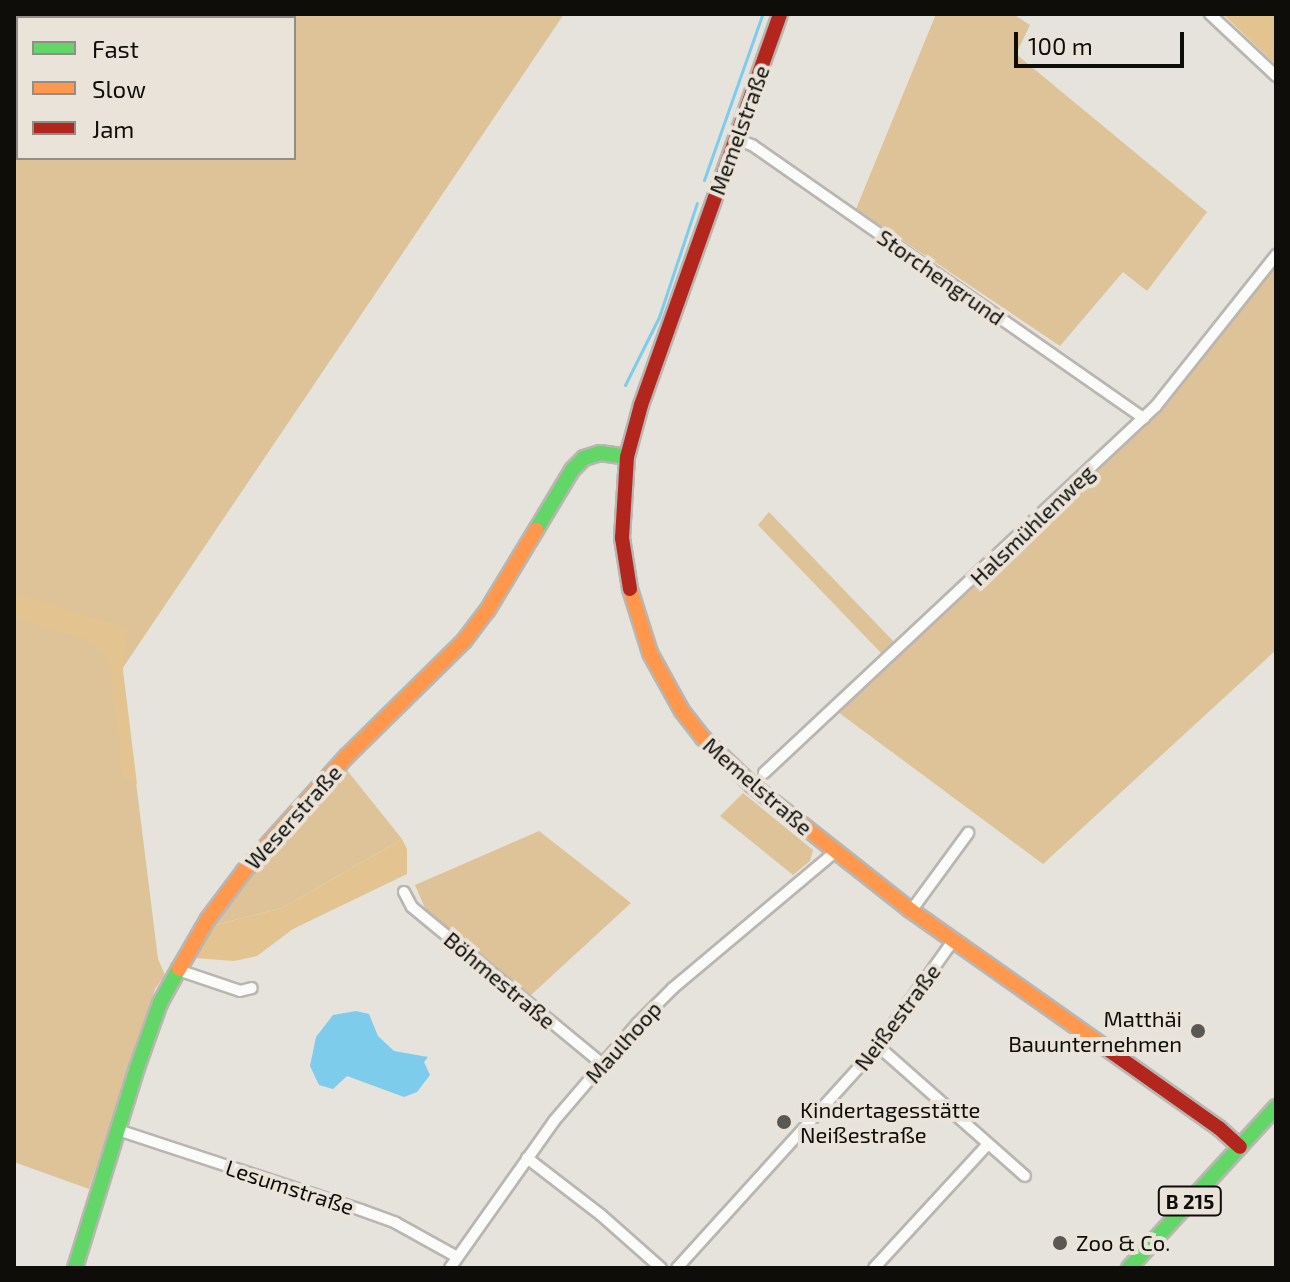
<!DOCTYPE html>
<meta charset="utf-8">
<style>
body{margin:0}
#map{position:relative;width:1290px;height:1282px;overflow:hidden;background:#e6e2dc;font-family:"Exo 2",sans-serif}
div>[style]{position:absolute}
.green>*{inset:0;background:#ddc397}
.forest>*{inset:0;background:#e3c490}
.water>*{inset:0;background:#7eccec}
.stream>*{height:3px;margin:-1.5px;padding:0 1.5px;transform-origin:1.5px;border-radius:1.5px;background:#7eccec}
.roads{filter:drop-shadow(2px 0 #b9b6b2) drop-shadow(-2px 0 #b9b6b2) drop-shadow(0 2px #b9b6b2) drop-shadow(0 -2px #b9b6b2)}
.street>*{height:10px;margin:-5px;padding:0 5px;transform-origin:5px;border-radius:5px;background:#fbfbfa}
.fast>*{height:14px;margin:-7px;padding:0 7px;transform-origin:7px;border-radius:7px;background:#63d668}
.slow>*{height:14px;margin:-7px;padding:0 7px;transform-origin:7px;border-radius:7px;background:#ff974d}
.jam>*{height:14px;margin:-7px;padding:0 7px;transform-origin:7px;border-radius:7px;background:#b3261e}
.dots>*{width:22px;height:22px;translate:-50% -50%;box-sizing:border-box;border:4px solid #e9e3d9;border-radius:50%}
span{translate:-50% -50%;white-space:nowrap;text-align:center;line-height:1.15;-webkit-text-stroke:8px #e9e3d9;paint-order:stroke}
.shield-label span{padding:2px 6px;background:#e9e3d9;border:2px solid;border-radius:6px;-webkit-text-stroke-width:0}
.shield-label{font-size:20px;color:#0f0d09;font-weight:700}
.street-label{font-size:22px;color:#0f0d09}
.poi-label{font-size:22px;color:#0f0d09}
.right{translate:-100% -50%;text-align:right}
.left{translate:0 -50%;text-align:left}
.frame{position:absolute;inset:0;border:16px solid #0f0d09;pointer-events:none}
.legend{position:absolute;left:16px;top:16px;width:280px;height:144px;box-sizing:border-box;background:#e9e3d9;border:2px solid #928d86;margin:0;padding:10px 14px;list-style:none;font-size:24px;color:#0f0d09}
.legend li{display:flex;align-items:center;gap:16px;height:40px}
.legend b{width:40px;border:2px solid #928d86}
.scale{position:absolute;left:1014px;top:32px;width:170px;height:36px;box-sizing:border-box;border:4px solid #0f0d09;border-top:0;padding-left:10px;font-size:24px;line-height:28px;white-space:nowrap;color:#0f0d09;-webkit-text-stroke:6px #e9e3d9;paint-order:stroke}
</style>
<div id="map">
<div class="green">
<i style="clip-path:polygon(evenodd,14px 14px,564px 14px,122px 669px,158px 959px,165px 975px,155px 989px,89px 1189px,14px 1162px,14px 14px,18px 18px,294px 18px,294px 158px,18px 158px,18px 18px)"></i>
<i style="clip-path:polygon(936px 14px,1013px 14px,1030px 25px,1016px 54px,1207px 212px,1147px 291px,1123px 272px,1060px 346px,856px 209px)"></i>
<i style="clip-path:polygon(1276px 264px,1276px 650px,1043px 864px,838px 712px,1164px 408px)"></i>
<i style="clip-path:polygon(769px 512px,896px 644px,884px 656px,758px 525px)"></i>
<i style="clip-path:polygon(346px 769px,402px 839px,282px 908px,211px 926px,298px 821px)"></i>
<i style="clip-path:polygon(743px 793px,813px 850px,810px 861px,793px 875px,720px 816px)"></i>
<i style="clip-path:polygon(539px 831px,631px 903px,531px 995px,428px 915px,415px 885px)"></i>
</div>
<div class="forest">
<i style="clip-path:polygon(1223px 14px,1276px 14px,1276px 65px,1257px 47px)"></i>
<i style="clip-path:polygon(14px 594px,127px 628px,123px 670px,137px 784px,123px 778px,109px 659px,91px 641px,14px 617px)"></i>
<i style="clip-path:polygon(402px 839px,407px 849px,407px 874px,293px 929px,257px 956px,234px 961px,195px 958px,211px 926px,282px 908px)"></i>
</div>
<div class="water">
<i style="clip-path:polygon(356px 1011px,369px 1014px,378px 1036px,394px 1051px,428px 1057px,424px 1062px,430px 1075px,417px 1092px,404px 1097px,347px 1076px,333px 1089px,319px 1085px,310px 1066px,316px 1037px,333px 1015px)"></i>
</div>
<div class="stream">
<i style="left:704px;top:180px;width:175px;rotate:-70.6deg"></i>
<i style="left:625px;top:385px;width:76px;rotate:-63.4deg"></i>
<i style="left:659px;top:317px;width:120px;rotate:-71.6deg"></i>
</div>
<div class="roads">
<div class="street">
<i style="left:1210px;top:14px;width:91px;rotate:43.2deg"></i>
<i style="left:736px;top:139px;width:17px;rotate:21deg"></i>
<i style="left:752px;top:145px;width:478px;rotate:34.9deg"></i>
<i style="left:764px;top:773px;width:537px;rotate:-43.11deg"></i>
<i style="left:1156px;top:406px;width:193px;rotate:-51.5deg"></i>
<i style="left:404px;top:892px;width:17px;rotate:62deg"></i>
<i style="left:412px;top:907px;width:245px;rotate:39.5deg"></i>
<i style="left:911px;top:911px;width:97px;rotate:-53.8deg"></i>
<i style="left:178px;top:970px;width:65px;rotate:18.7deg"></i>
<i style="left:240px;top:991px;width:12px;rotate:-14deg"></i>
<i style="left:878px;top:1046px;width:196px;rotate:41.5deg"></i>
<i style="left:118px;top:1130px;width:256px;rotate:18.2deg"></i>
<i style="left:361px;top:1210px;width:37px;rotate:20deg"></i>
<i style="left:396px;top:1223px;width:70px;rotate:29.1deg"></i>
<i style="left:527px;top:1158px;width:93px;rotate:37.6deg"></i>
<i style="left:601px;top:1215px;width:80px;rotate:41.5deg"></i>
<i style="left:450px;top:1268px;width:180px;rotate:-54.7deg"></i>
<i style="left:554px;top:1121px;width:128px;rotate:-49.4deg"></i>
<i style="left:637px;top:1024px;width:51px;rotate:-45deg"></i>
<i style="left:673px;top:988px;width:212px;rotate:-40deg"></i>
<i style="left:677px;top:1268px;width:299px;rotate:-47.8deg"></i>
<i style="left:878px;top:1046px;width:129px;rotate:-54.5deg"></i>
<i style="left:874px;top:1268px;width:168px;rotate:-47.4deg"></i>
</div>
<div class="fast">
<i style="left:536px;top:530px;width:70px;rotate:-59deg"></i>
<i style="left:572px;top:470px;width:17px;rotate:-45deg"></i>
<i style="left:584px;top:458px;width:17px;rotate:-17deg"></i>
<i style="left:600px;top:453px;width:27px;rotate:8deg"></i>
<i style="left:75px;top:1268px;width:209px;rotate:-72.8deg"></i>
<i style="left:137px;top:1068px;width:69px;rotate:-70.5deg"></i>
<i style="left:160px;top:1003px;width:39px;rotate:-61deg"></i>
<i style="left:1129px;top:1268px;width:218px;rotate:-47.6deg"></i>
</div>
<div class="slow">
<i style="left:630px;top:589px;width:67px;rotate:72.6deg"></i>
<i style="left:650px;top:653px;width:66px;rotate:61.1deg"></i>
<i style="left:682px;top:711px;width:34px;rotate:52deg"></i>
<i style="left:703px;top:738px;width:68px;rotate:43.8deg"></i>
<i style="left:752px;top:785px;width:200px;rotate:38.3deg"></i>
<i style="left:909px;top:909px;width:237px;rotate:35.2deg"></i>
<i style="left:179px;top:969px;width:58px;rotate:-59.9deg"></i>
<i style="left:208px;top:919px;width:60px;rotate:-53.1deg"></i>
<i style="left:244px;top:871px;width:154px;rotate:-48.2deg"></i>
<i style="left:347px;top:756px;width:164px;rotate:-44.5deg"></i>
<i style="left:464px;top:641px;width:38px;rotate:-53deg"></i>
<i style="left:487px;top:611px;width:95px;rotate:-58.8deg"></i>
</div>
<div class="jam">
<i style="left:630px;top:589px;width:52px;rotate:-98.9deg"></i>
<i style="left:622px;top:538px;width:81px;rotate:-86.5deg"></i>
<i style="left:627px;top:457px;width:54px;rotate:-74.9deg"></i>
<i style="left:641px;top:405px;width:415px;rotate:-70.4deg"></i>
<i style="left:1103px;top:1046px;width:142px;rotate:35.3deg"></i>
<i style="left:1219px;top:1128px;width:28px;rotate:42deg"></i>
</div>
</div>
<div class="dots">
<i style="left:1198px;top:1031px;background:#5a5853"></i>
<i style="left:784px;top:1122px;background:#5a5853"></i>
<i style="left:1060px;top:1243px;background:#5a5853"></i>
</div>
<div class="shield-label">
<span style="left:1190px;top:1201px">B 215</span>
</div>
<div class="street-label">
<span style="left:739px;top:130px;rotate:-70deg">Memelstraße</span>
<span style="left:941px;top:277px;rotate:35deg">Storchengrund</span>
<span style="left:1032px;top:525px;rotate:-44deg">Halsmühlenweg</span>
<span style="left:758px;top:786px;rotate:41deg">Memelstraße</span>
<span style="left:293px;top:817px;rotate:-48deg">Weserstraße</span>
<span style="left:500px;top:980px;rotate:40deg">Böhmestraße</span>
<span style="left:897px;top:1017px;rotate:-53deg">Neißestraße</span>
<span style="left:623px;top:1042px;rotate:-48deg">Maulhoop</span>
<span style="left:290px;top:1187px;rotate:18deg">Lesumstraße</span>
</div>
<div class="poi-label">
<span class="right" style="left:1182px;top:1031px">Matthäi<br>Bauunternehmen</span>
<span class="left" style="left:800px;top:1122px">Kindertagesstätte<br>Neißestraße</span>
<span class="left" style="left:1076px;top:1243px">Zoo &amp; Co.</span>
</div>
<div class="frame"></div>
<ul class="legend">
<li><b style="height:10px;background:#63d668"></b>Fast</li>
<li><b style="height:10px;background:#ff974d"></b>Slow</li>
<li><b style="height:10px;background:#b3261e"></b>Jam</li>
</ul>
<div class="scale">100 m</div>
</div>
